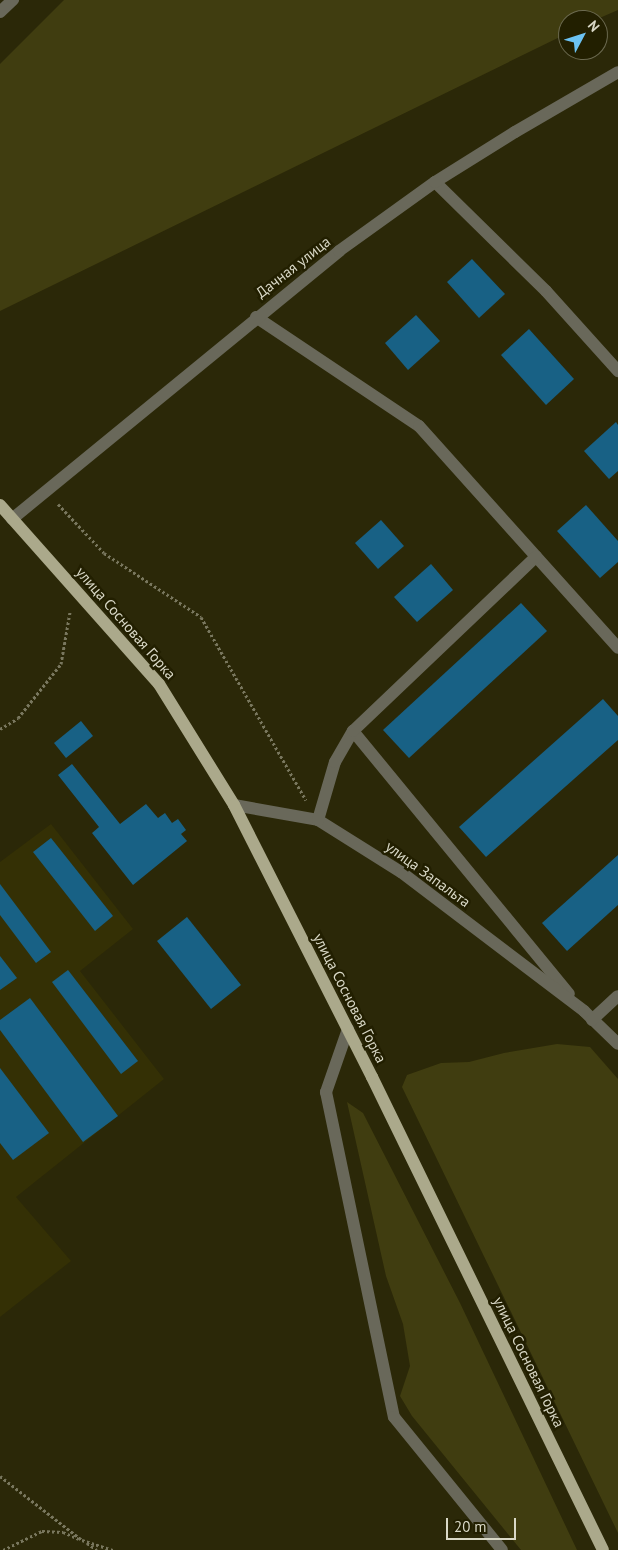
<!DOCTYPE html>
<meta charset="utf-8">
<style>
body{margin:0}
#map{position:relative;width:618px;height:1550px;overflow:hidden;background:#2b2808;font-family:"PT Sans",sans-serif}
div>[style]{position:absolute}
.built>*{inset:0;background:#343005}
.green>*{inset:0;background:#403d10}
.building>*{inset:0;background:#186185}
.path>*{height:3px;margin-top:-1.5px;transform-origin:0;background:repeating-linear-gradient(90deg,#79775e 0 2.5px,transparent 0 5px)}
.minor>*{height:12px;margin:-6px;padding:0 6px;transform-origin:6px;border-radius:6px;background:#69685a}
.major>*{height:12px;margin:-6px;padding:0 6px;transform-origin:6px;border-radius:6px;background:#aba98b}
span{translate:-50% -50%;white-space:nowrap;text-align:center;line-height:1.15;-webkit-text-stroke:5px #221f00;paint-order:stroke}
.street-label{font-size:15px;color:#d9d8c6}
.north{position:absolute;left:558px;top:10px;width:50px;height:50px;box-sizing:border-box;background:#221f00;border:1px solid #6b694f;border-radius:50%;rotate:50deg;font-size:14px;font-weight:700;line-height:20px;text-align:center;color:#d9d8c6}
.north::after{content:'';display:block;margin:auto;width:18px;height:22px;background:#6cc3f3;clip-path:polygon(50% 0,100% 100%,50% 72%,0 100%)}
.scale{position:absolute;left:446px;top:1518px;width:70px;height:22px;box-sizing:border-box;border:2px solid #d9d8c6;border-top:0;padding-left:6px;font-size:15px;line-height:18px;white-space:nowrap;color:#d9d8c6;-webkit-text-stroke:4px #221f00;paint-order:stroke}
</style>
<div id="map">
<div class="built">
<i style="clip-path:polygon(51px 824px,133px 929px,80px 971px,164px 1079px,16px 1197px,71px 1261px,0 1317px,0 862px)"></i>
</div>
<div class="green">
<i style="clip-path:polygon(64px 0,618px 0,618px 10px,595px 20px,568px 20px,568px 33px,0 311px,0 64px)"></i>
<i style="clip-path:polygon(557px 1044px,590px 1047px,618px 1079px,618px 1533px,402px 1087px,407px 1075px,441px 1063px,469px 1062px,504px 1053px)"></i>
<i style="clip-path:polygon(347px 1102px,363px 1113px,460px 1303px,577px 1550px,521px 1550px,412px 1416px,400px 1396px,410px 1366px,403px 1324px,386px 1276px)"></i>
</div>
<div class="building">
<i style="clip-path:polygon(472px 259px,505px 294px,479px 318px,447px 282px)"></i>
<i style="clip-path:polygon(416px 315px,440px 341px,408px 370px,385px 343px)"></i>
<i style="clip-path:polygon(529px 329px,574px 379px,546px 405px,501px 355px)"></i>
<i style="clip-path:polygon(616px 422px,618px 425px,618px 471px,609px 479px,584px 451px)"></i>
<i style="clip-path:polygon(586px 505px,618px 541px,618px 562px,600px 578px,557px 531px)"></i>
<i style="clip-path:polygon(381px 520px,404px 546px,378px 569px,355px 543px)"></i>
<i style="clip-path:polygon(431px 564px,453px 590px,417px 622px,394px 597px)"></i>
<i style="clip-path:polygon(521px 603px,547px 631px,409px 758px,383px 730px)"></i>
<i style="clip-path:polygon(603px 699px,618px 716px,618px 740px,486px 857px,459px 827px)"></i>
<i style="clip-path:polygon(81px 721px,93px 736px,66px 758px,54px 743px)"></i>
<i style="clip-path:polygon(72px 764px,120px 824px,146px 804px,158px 818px,165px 813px,172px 823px,178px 819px,186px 830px,181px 834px,187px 841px,133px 885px,92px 833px,99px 827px,58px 775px)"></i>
<i style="clip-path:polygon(51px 838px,113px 916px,95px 931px,33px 852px)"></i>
<i style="clip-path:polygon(618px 855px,618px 905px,567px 951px,542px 923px)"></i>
<i style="clip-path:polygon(0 884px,51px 952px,36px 963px,0 915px)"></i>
<i style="clip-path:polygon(187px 917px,241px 985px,211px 1009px,157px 941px)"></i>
<i style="clip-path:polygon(0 956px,17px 978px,0 990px)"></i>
<i style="clip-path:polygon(68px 970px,138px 1061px,121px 1074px,52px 982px)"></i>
<i style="clip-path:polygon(30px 998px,118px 1116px,83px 1142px,0 1030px,0 1020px)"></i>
<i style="clip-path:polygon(0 1068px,49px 1133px,13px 1160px,0 1143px)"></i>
</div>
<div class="path">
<i style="left:58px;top:504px;width:67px;rotate:46.8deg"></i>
<i style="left:104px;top:553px;width:116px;rotate:33.4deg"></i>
<i style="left:201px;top:617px;width:211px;rotate:60.2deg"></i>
<i style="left:0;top:729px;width:21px;rotate:-31deg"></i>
<i style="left:18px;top:718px;width:69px;rotate:-51.5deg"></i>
<i style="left:61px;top:664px;width:53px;rotate:-80.2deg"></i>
<i style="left:0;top:1476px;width:104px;rotate:38deg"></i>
<i style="left:82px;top:1540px;width:33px;rotate:18deg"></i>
<i style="left:87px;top:1543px;width:12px;rotate:35deg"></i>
<i style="left:3px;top:1550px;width:43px;rotate:-26deg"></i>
<i style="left:42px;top:1531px;width:21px;rotate:3deg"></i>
<i style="left:63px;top:1532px;width:17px;rotate:24deg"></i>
</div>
<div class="minor">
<i style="left:0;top:12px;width:18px;rotate:-43deg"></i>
<i style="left:435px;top:182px;width:156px;rotate:44.5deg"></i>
<i style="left:546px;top:291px;width:108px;rotate:48deg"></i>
<i style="left:256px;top:317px;width:196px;rotate:33.8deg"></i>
<i style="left:419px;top:426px;width:298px;rotate:48.1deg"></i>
<i style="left:12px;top:519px;width:423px;rotate:-39.3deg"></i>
<i style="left:339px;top:251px;width:118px;rotate:-35.7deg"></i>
<i style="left:435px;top:182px;width:94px;rotate:-32deg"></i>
<i style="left:515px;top:132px;width:119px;rotate:-30.2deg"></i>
<i style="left:353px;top:731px;width:340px;rotate:50.6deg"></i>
<i style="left:234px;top:805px;width:85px;rotate:10.1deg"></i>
<i style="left:318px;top:820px;width:98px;rotate:32.1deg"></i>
<i style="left:401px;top:872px;width:230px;rotate:37.2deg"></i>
<i style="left:584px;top:1011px;width:47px;rotate:44.1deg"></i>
<i style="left:318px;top:820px;width:60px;rotate:-73.7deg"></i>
<i style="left:335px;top:762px;width:36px;rotate:-60deg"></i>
<i style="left:353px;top:731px;width:253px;rotate:-43.6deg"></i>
<i style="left:592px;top:1020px;width:35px;rotate:-43deg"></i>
<i style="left:348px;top:1029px;width:67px;rotate:109.2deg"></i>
<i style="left:326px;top:1092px;width:332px;rotate:78.2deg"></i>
<i style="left:394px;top:1417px;width:171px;rotate:50.9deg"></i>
</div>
<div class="major">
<i style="left:0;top:505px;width:239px;rotate:48.4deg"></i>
<i style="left:159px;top:684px;width:142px;rotate:58.2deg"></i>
<i style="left:234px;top:805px;width:305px;rotate:63.1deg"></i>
<i style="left:372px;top:1077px;width:526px;rotate:63.97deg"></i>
</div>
<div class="street-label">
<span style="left:293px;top:267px;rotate:-38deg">Дачная улица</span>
<span style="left:126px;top:623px;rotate:49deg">улица Сосновая Горка</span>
<span style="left:428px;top:874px;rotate:36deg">улица Запальта</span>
<span style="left:350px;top:998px;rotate:63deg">улица Сосновая Горка</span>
<span style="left:529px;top:1362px;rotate:64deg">улица Сосновая Горка</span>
</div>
<div class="north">N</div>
<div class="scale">20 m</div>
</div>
